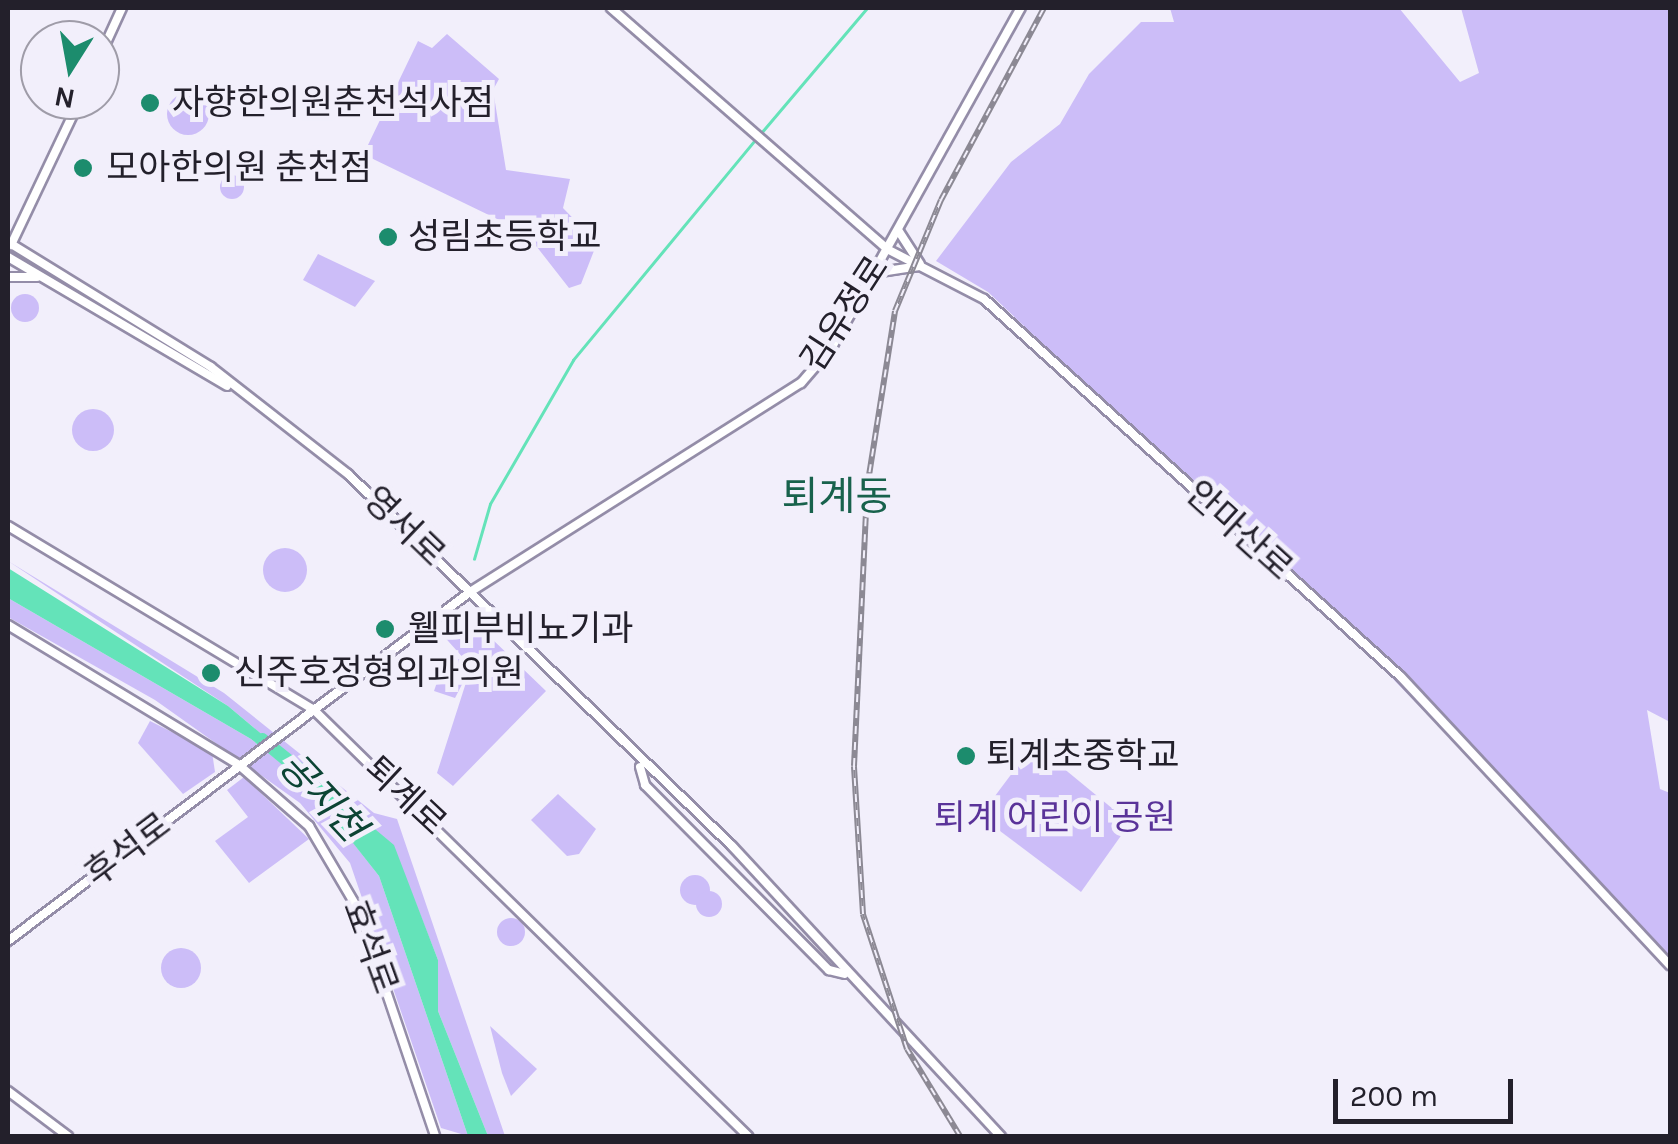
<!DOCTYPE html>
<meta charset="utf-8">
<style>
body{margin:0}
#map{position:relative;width:1678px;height:1144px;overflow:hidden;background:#f2effb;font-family:Karla,"Noto Sans KR",sans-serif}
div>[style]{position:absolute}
.green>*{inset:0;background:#ccbdf8}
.round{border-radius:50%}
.water>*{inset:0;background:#64e3b9}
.stream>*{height:2.5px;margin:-1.25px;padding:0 1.25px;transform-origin:1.25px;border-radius:1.25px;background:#64e3b9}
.river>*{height:11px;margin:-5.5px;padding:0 5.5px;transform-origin:5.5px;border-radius:5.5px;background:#64e3b9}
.roads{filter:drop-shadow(2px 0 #948da8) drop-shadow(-2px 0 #948da8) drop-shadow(0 2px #948da8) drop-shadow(0 -2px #948da8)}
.minor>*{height:8px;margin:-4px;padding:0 4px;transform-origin:4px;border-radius:4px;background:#fff}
.rail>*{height:6px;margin-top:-3px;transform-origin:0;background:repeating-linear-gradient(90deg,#f2effb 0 8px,#8c8994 0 16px);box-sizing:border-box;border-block:2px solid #8c8994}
.dots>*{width:28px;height:28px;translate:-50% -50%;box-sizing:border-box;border:5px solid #f2effb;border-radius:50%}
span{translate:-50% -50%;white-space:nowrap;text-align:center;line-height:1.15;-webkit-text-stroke:10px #f2effb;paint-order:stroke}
.poi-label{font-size:35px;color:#23202b}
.left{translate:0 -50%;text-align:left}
.street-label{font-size:35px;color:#23202b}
.park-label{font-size:35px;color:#5a3399}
.water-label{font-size:38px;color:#0c4434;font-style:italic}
.quarter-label{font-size:40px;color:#18624c}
.frame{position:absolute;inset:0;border:10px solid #23202b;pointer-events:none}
.north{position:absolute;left:20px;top:20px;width:100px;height:100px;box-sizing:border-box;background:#f2effb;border:2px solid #9f9ca8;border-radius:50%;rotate:191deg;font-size:28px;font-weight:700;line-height:40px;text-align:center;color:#23202b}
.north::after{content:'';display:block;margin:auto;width:35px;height:45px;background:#1c8c6d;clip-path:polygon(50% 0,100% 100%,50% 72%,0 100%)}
.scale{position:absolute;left:1333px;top:1079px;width:180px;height:45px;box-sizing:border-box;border:5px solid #23202b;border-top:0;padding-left:12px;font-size:30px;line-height:35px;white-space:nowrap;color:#23202b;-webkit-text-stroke:8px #f2effb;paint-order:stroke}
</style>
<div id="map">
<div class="green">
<i style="clip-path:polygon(1170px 8px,1399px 8px,1460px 82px,1479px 73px,1461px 8px,1670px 8px,1670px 722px,1647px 710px,1660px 789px,1670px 793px,1670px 965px,1335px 619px,988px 292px,936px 261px,1011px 162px,1060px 124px,1089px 74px,1141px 22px,1174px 22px)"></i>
<i style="clip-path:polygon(447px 34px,499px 79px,493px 90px,506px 170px,570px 179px,563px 208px,597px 243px,581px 284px,569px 288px,526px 233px,371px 158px,367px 147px,418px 41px,432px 48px)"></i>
<i class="round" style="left:167px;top:93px;width:42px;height:42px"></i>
<i class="round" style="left:220px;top:175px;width:24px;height:24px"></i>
<i style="clip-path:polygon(318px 254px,375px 281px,355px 307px,303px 280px)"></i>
<i class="round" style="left:11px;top:294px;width:28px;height:28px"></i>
<i class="round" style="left:72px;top:409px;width:42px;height:42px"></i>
<i class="round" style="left:263px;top:548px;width:44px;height:44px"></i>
<i style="clip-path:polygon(8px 561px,224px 693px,374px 813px,397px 819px,505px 1136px,488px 1136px,438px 1011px,438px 960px,393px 845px,228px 706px)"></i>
<i style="clip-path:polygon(8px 598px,251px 739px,308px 785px,379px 876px,468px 1136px,441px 1128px,350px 863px,300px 803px,155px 700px,8px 617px)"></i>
<i style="clip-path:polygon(467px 615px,546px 691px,453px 786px,437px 773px,471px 667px,455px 698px,434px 691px,446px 656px,466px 661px,440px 632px)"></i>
<i style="clip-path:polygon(150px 721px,212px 752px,215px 772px,183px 794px,138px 743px)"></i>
<i style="clip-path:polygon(1034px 744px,1130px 823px,1081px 892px,980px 816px)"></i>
<i style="clip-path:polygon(244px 777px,309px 839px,249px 883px,215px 841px,248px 817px,227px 790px)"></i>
<i style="clip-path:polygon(558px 794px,596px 829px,579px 854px,567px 856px,531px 820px)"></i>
<i class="round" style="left:680px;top:875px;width:30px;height:30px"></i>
<i class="round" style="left:696px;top:891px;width:26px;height:26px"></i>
<i class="round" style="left:497px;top:918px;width:28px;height:28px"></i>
<i class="round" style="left:161px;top:948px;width:40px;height:40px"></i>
<i style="clip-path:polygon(490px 1026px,537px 1069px,511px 1096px,502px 1073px)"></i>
</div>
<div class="water">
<i style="clip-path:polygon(8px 568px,228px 706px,394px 845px,438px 960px,438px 1011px,488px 1136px,468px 1136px,379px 876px,308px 786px,251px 739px,8px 598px)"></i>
</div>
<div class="stream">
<i style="left:761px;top:133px;width:164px;rotate:-49.7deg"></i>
<i style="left:474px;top:559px;width:57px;rotate:-73.8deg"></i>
<i style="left:490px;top:504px;width:166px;rotate:-60deg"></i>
<i style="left:573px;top:360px;width:287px;rotate:-50.4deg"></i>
</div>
<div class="river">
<i style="left:262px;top:738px;width:51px;rotate:38.7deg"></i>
</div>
<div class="roads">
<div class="minor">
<i style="left:611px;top:8px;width:366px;rotate:41.1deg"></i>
<i style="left:887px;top:249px;width:109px;rotate:27.3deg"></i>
<i style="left:984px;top:299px;width:563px;rotate:42.19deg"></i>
<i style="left:1401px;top:677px;width:394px;rotate:47deg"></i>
<i style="left:100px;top:56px;width:53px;rotate:-65.4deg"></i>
<i style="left:898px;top:230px;width:40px;rotate:57.1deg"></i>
<i style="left:8px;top:242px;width:238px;rotate:31.6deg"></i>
<i style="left:211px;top:367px;width:174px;rotate:38deg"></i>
<i style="left:348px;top:474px;width:535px;rotate:44.09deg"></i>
<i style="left:732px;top:846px;width:396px;rotate:47.2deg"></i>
<i style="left:11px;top:245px;width:161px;rotate:-64.6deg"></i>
<i style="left:8px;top:257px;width:254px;rotate:30.5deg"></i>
<i style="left:874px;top:273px;width:46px;rotate:-8.8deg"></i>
<i style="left:8px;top:277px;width:29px"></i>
<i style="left:8px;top:526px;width:356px;rotate:31deg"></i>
<i style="left:313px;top:709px;width:610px;rotate:44.47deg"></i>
<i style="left:8px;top:625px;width:270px;rotate:31.2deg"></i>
<i style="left:239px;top:765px;width:93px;rotate:41.1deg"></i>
<i style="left:309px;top:826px;width:99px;rotate:59.5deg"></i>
<i style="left:359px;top:911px;width:237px;rotate:71.3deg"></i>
<i style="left:640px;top:767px;width:19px;rotate:74deg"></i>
<i style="left:645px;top:785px;width:261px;rotate:45.2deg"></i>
<i style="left:829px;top:970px;width:16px;rotate:14deg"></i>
<i style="left:8px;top:941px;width:579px;rotate:-37.07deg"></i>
<i style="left:470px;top:592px;width:391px;rotate:-32.3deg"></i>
<i style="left:801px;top:383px;width:48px;rotate:-49.3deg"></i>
<i style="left:832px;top:347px;width:388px;rotate:-60.9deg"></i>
<i style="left:8px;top:1091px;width:75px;rotate:36.9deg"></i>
</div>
</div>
<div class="rail">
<i style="left:960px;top:1136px;width:102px;rotate:-121.3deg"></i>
<i style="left:907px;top:1049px;width:142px;rotate:-108.1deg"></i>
<i style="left:863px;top:914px;width:148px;rotate:-93.5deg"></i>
<i style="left:854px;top:766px;width:278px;rotate:-87.3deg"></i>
<i style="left:867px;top:488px;width:179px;rotate:-81deg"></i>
<i style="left:895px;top:311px;width:120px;rotate:-67.5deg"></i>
<i style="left:941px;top:200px;width:218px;rotate:-61.8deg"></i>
</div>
<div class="dots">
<i style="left:150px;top:103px;background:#1c8c6d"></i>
<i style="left:83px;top:168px;background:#1c8c6d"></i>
<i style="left:388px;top:237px;background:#1c8c6d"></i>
<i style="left:385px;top:629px;background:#1c8c6d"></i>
<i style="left:211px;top:673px;background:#1c8c6d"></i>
<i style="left:966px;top:756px;background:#1c8c6d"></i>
</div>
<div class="poi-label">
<span class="left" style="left:172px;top:103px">자향한의원춘천석사점</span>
<span class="left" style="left:106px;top:168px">모아한의원 춘천점</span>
<span class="left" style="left:408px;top:237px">성림초등학교</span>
<span class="left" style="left:408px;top:629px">웰피부비뇨기과</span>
<span class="left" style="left:234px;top:673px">신주호정형외과의원</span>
<span class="left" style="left:986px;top:756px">퇴계초중학교</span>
</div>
<div class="street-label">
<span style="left:845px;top:314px;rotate:-57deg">김유정로</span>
<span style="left:404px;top:527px;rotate:44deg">영서로</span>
<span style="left:1239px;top:531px;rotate:42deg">안마산로</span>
<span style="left:405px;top:796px;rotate:43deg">퇴계로</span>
<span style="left:128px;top:850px;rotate:-37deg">후석로</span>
<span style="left:370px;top:947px;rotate:70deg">효석로</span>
</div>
<div class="park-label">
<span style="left:1055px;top:818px">퇴계 어린이 공원</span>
</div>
<div class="water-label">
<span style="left:322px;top:797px;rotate:47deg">공지천</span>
</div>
<div class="quarter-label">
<span style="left:837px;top:497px">퇴계동</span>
</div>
<div class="frame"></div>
<div class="north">N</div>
<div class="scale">200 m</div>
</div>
